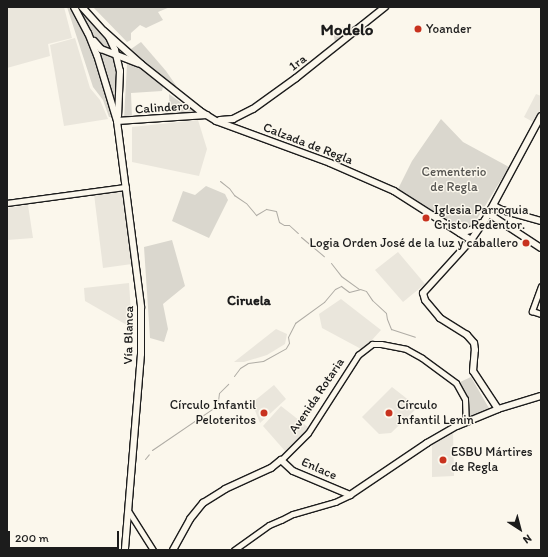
<!DOCTYPE html>
<meta charset="utf-8">
<style>
body{margin:0}
#map{position:relative;width:548px;height:557px;overflow:hidden;background:#fbf7ec;font-family:Itim,sans-serif}
div>[style]{position:absolute}
.built>*{inset:0;background:#eae6dc}
.green>*{inset:0;background:#dad7ce}
.stream>*{height:1px;margin:-0.5px;padding:0 0.5px;transform-origin:0.5px;border-radius:0.5px;background:#afaca5}
.roads{filter:drop-shadow(1px 0 #1c1c1c) drop-shadow(-1px 0 #1c1c1c) drop-shadow(0 1px #1c1c1c) drop-shadow(0 -1px #1c1c1c)}
.minor>*{height:5px;margin:-2.5px;padding:0 2.5px;transform-origin:2.5px;border-radius:2.5px;background:#fbf7ec}
.major>*{height:6px;margin:-3px;padding:0 3px;transform-origin:3px;border-radius:3px;background:#fbf7ec}
.dots>*{width:11px;height:11px;translate:-50% -50%;box-sizing:border-box;border:2px solid #fbf7ec;border-radius:50%}
span{translate:-50% -50%;white-space:nowrap;text-align:center;line-height:1.15;-webkit-text-stroke:3px #fbf7ec;paint-order:stroke}
.poi-label{font-size:13px;color:#1c1c1c}
.left{translate:0 -50%;text-align:left}
.right{translate:-100% -50%;text-align:right}
.street-label{font-size:13px;color:#1c1c1c}
.park-label{font-size:13px;color:#555451}
.neighbourhood-label{font-size:14px;color:#1c1c1c;font-weight:700}
.district-label{font-size:17px;color:#1c1c1c;font-weight:700}
.frame{position:absolute;inset:0;border:8px solid #1c1c1c;pointer-events:none}
.north{position:absolute;left:500px;top:509px;width:40px;height:40px;-webkit-text-stroke:3px #fbf7ec;paint-order:stroke;rotate:144deg;font-size:11px;font-weight:700;line-height:16px;text-align:center;color:#1c1c1c}
.north::after{content:'';display:block;margin:auto;width:14px;height:18px;background:#1c1c1c;clip-path:polygon(50% 0,100% 100%,50% 72%,0 100%)}
.scale{position:absolute;left:8px;top:531px;width:111px;height:18px;box-sizing:border-box;border:2px solid #1c1c1c;border-top:0;padding-left:5px;font-size:12px;line-height:14px;white-space:nowrap;color:#1c1c1c;-webkit-text-stroke:3px #fbf7ec;paint-order:stroke}
</style>
<div id="map">
<div class="built">
<i style="clip-path:polygon(7px 7px,64px 7px,72px 38px,48px 44px,50px 56px,7px 68px)"></i>
<i style="clip-path:polygon(75px 38px,90px 88px,100px 100px,108px 119px,64px 126px,50px 45px)"></i>
<i style="clip-path:polygon(536px 94px,541px 96px,541px 111px,535px 123px,524px 117px)"></i>
<i style="clip-path:polygon(198px 120px,207px 149px,199px 176px,132px 162px,132px 127px)"></i>
<i style="clip-path:polygon(124px 192px,132px 264px,103px 268px,94px 194px)"></i>
<i style="clip-path:polygon(28px 205px,33px 238px,7px 240px,7px 208px)"></i>
<i style="clip-path:polygon(398px 252px,425px 284px,403px 302px,375px 270px)"></i>
<i style="clip-path:polygon(129px 283px,132px 328px,85px 301px,84px 288px)"></i>
<i style="clip-path:polygon(341px 299px,381px 330px,363px 350px,322px 328px,319px 314px)"></i>
<i style="clip-path:polygon(276px 329px,287px 334px,285px 344px,267px 355px,244px 362px,234px 362px)"></i>
<i style="clip-path:polygon(274px 385px,286px 399px,260px 423px,252px 403px)"></i>
<i style="clip-path:polygon(392px 387px,415px 405px,416px 409px,391px 433px,379px 434px,362px 417px)"></i>
<i style="clip-path:polygon(281px 406px,309px 428px,285px 451px,263px 426px)"></i>
<i style="clip-path:polygon(453px 432px,454px 476px,432px 477px,432px 445px)"></i>
</div>
<div class="green">
<i style="clip-path:polygon(67px 7px,69px 7px,93px 51px,114px 117px,109px 117px,103px 100px,93px 87px)"></i>
<i style="clip-path:polygon(76px 7px,106px 36px,113px 52px,98px 45px)"></i>
<i style="clip-path:polygon(93px 7px,170px 7px,158px 12px,163px 20px,146px 28px,140px 25px,131px 33px,131px 40px,127px 42px)"></i>
<i style="clip-path:polygon(359px 25px,335px 43px,333px 29px)"></i>
<i style="clip-path:polygon(141px 42px,166px 71px,184px 97px,131px 49px)"></i>
<i style="clip-path:polygon(100px 52px,114px 57px,117px 68px,117px 88px,114px 99px)"></i>
<i style="clip-path:polygon(131px 62px,138px 64px,163px 87px,162px 91px,131px 93px,132px 119px,124px 119px,127px 64px)"></i>
<i style="clip-path:polygon(169px 94px,184px 105px,199px 113px,170px 115px)"></i>
<i style="clip-path:polygon(441px 119px,463px 142px,509px 167px,474px 224px,461px 230px,398px 189px,412px 161px)"></i>
<i style="clip-path:polygon(206px 186px,225px 194px,228px 200px,209px 238px,172px 221px,183px 191px,195px 195px)"></i>
<i style="clip-path:polygon(172px 240px,185px 286px,163px 304px,168px 329px,164px 342px,150px 338px,144px 247px)"></i>
<i style="clip-path:polygon(471px 377px,490px 410px,467px 418px,468px 398px,460px 382px)"></i>
</div>
<div class="stream">
<i style="left:220px;top:181px;width:11px;rotate:38deg"></i>
<i style="left:229px;top:188px;width:9px;rotate:54deg"></i>
<i style="left:234px;top:195px;width:14px;rotate:34deg"></i>
<i style="left:246px;top:203px;width:16px;rotate:50deg"></i>
<i style="left:256px;top:215px;width:12px;rotate:-31deg"></i>
<i style="left:266px;top:209px;width:10px;rotate:11deg"></i>
<i style="left:276px;top:211px;width:11px;rotate:75deg"></i>
<i style="left:279px;top:222px;width:6px;rotate:31deg"></i>
<i style="left:284px;top:225px;width:5px"></i>
<i style="left:289px;top:225px;width:12px;rotate:42deg"></i>
<i style="left:301px;top:237px;width:30px;rotate:40deg"></i>
<i style="left:331px;top:263px;width:16px;rotate:52deg"></i>
<i style="left:341px;top:276px;width:22px;rotate:36deg"></i>
<i style="left:234px;top:376px;width:10px;rotate:-53deg"></i>
<i style="left:240px;top:368px;width:9px;rotate:-32deg"></i>
<i style="left:248px;top:363px;width:15px;rotate:-8deg"></i>
<i style="left:263px;top:361px;width:26px;rotate:-29deg"></i>
<i style="left:286px;top:348px;width:6px;rotate:-59deg"></i>
<i style="left:289px;top:343px;width:6px;rotate:-99deg"></i>
<i style="left:288px;top:337px;width:16px;rotate:-63deg"></i>
<i style="left:295px;top:323px;width:36px;rotate:-36deg"></i>
<i style="left:324px;top:302px;width:17px;rotate:-50deg"></i>
<i style="left:335px;top:289px;width:7px;rotate:-27deg"></i>
<i style="left:341px;top:286px;width:10px;rotate:37deg"></i>
<i style="left:349px;top:292px;width:11px;rotate:-15deg"></i>
<i style="left:360px;top:289px;width:6px;rotate:18deg"></i>
<i style="left:366px;top:291px;width:11px;rotate:56deg"></i>
<i style="left:372px;top:300px;width:19px;rotate:43deg"></i>
<i style="left:386px;top:313px;width:6px;rotate:81deg"></i>
<i style="left:387px;top:319px;width:11px;rotate:68deg"></i>
<i style="left:391px;top:329px;width:25px;rotate:18deg"></i>
<i style="left:152px;top:450px;width:73px;rotate:-34.3deg"></i>
<i style="left:212px;top:409px;width:10px;rotate:-53deg"></i>
<i style="left:218px;top:401px;width:8px;rotate:-83deg"></i>
<i style="left:219px;top:393px;width:13px;rotate:-45deg"></i>
<i style="left:145px;top:459px;width:6px;rotate:-51deg"></i>
</div>
<div class="roads">
<div class="minor">
<i style="left:7px;top:203px;width:120px;rotate:-7.7deg"></i>
<i style="left:541px;top:286px;width:27px;rotate:110deg"></i>
<i style="left:532px;top:311px;width:9px;rotate:18deg"></i>
<i style="left:281px;top:460px;width:38px;rotate:-45deg"></i>
<i style="left:308px;top:433px;width:93px;rotate:-57.3deg"></i>
<i style="left:358px;top:355px;width:18px;rotate:-38deg"></i>
<i style="left:372px;top:344px;width:9px"></i>
<i style="left:381px;top:344px;width:25px;rotate:11deg"></i>
<i style="left:406px;top:349px;width:18px;rotate:29deg"></i>
<i style="left:422px;top:358px;width:42px;rotate:36.3deg"></i>
<i style="left:456px;top:383px;width:18px;rotate:61deg"></i>
<i style="left:465px;top:399px;width:23px;rotate:88deg"></i>
<i style="left:129px;top:512px;width:45px;rotate:57.7deg"></i>
<i style="left:234px;top:550px;width:43px;rotate:-35.5deg"></i>
<i style="left:269px;top:525px;width:13px;rotate:-23deg"></i>
<i style="left:281px;top:520px;width:13px;rotate:-27deg"></i>
<i style="left:293px;top:514px;width:44px;rotate:-15.9deg"></i>
<i style="left:335px;top:502px;width:17px;rotate:-25deg"></i>
</div>
<div class="major">
<i style="left:74px;top:7px;width:30px;rotate:62deg"></i>
<i style="left:88px;top:33px;width:24px;rotate:68deg"></i>
<i style="left:97px;top:55px;width:69px;rotate:73.1deg"></i>
<i style="left:117px;top:121px;width:188px;rotate:82.6deg"></i>
<i style="left:141px;top:307px;width:47px;rotate:90deg"></i>
<i style="left:141px;top:354px;width:197px;rotate:94.7deg"></i>
<i style="left:82px;top:7px;width:40px;rotate:48deg"></i>
<i style="left:109px;top:37px;width:14px;rotate:65deg"></i>
<i style="left:115px;top:50px;width:22px;rotate:77deg"></i>
<i style="left:120px;top:71px;width:45px;rotate:92.5deg"></i>
<i style="left:104px;top:31px;width:50px;rotate:41.7deg"></i>
<i style="left:141px;top:64px;width:75px;rotate:38.5deg"></i>
<i style="left:200px;top:111px;width:19px;rotate:32deg"></i>
<i style="left:216px;top:121px;width:121px;rotate:20.2deg"></i>
<i style="left:330px;top:163px;width:70px;rotate:23.6deg"></i>
<i style="left:394px;top:191px;width:91px;rotate:32.5deg"></i>
<i style="left:94px;top:41px;width:11px;rotate:49deg"></i>
<i style="left:101px;top:49px;width:40px;rotate:21deg"></i>
<i style="left:220px;top:120px;width:13px;rotate:-4deg"></i>
<i style="left:233px;top:119px;width:22px;rotate:-27deg"></i>
<i style="left:253px;top:109px;width:53px;rotate:-35.8deg"></i>
<i style="left:296px;top:78px;width:114px;rotate:-38.6deg"></i>
<i style="left:117px;top:121px;width:90px;rotate:-3.8deg"></i>
<i style="left:494px;top:206px;width:9px;rotate:27deg"></i>
<i style="left:502px;top:210px;width:41px;rotate:15.8deg"></i>
<i style="left:489px;top:214px;width:62px;rotate:33.2deg"></i>
<i style="left:460px;top:233px;width:15px;rotate:-16deg"></i>
<i style="left:474px;top:229px;width:9px;rotate:-41deg"></i>
<i style="left:498px;top:409px;width:45px;rotate:-123.3deg"></i>
<i style="left:473px;top:371px;width:21px;rotate:-85deg"></i>
<i style="left:475px;top:350px;width:7px;rotate:-98deg"></i>
<i style="left:474px;top:343px;width:11px;rotate:-131deg"></i>
<i style="left:467px;top:335px;width:32px;rotate:-148deg"></i>
<i style="left:440px;top:318px;width:23px;rotate:-130deg"></i>
<i style="left:425px;top:300px;width:7px;rotate:-106deg"></i>
<i style="left:423px;top:293px;width:72px;rotate:-47.8deg"></i>
<i style="left:471px;top:240px;width:24px;rotate:-55deg"></i>
<i style="left:485px;top:220px;width:118px;rotate:-61.7deg"></i>
<i style="left:173px;top:550px;width:35px;rotate:-61deg"></i>
<i style="left:190px;top:519px;width:21px;rotate:-51deg"></i>
<i style="left:203px;top:503px;width:26px;rotate:-32deg"></i>
<i style="left:225px;top:489px;width:51px;rotate:-24.5deg"></i>
<i style="left:271px;top:468px;width:13px;rotate:-39deg"></i>
<i style="left:281px;top:460px;width:16px;rotate:43deg"></i>
<i style="left:293px;top:471px;width:62px;rotate:22.8deg"></i>
<i style="left:350px;top:495px;width:93px;rotate:-34deg"></i>
<i style="left:427px;top:443px;width:34px;rotate:-30deg"></i>
<i style="left:457px;top:426px;width:44px;rotate:-22.5deg"></i>
<i style="left:498px;top:409px;width:45px;rotate:-16.8deg"></i>
</div>
</div>
<div class="dots">
<i style="left:418px;top:29px;background:#c8321e"></i>
<i style="left:426px;top:218px;background:#c8321e"></i>
<i style="left:526px;top:243px;background:#c8321e"></i>
<i style="left:264px;top:413px;background:#c8321e"></i>
<i style="left:389px;top:413px;background:#c8321e"></i>
<i style="left:443px;top:460px;background:#c8321e"></i>
</div>
<div class="poi-label">
<span class="left" style="left:426px;top:29px">Yoander</span>
<span class="left" style="left:434px;top:218px">Iglesia Parroquia<br>Cristo Redentor.</span>
<span class="right" style="left:518px;top:243px">Logia Orden José de la luz y caballero</span>
<span class="right" style="left:256px;top:413px">Círculo Infantil<br>Peloteritos</span>
<span class="left" style="left:397px;top:413px">Círculo<br>Infantil Lenin</span>
<span class="left" style="left:451px;top:460px">ESBU Mártires<br>de Regla</span>
</div>
<div class="street-label">
<span style="left:298px;top:63px;rotate:-38deg">1ra</span>
<span style="left:162px;top:108px;rotate:-4deg">Calindero</span>
<span style="left:308px;top:144px;rotate:21deg">Calzada de Regla</span>
<span style="left:129px;top:335px;rotate:-89deg">Vía Blanca</span>
<span style="left:317px;top:396px;rotate:-56deg">Avenida Rotaria</span>
<span style="left:319px;top:469px;rotate:24deg">Enlace</span>
</div>
<div class="park-label">
<span style="left:454px;top:180px">Cementerio<br>de Regla</span>
</div>
<div class="neighbourhood-label">
<span style="left:249px;top:301px">Ciruela</span>
</div>
<div class="district-label">
<span style="left:347px;top:30px">Modelo</span>
</div>
<div class="frame"></div>
<div class="north">N</div>
<div class="scale">200 m</div>
</div>
